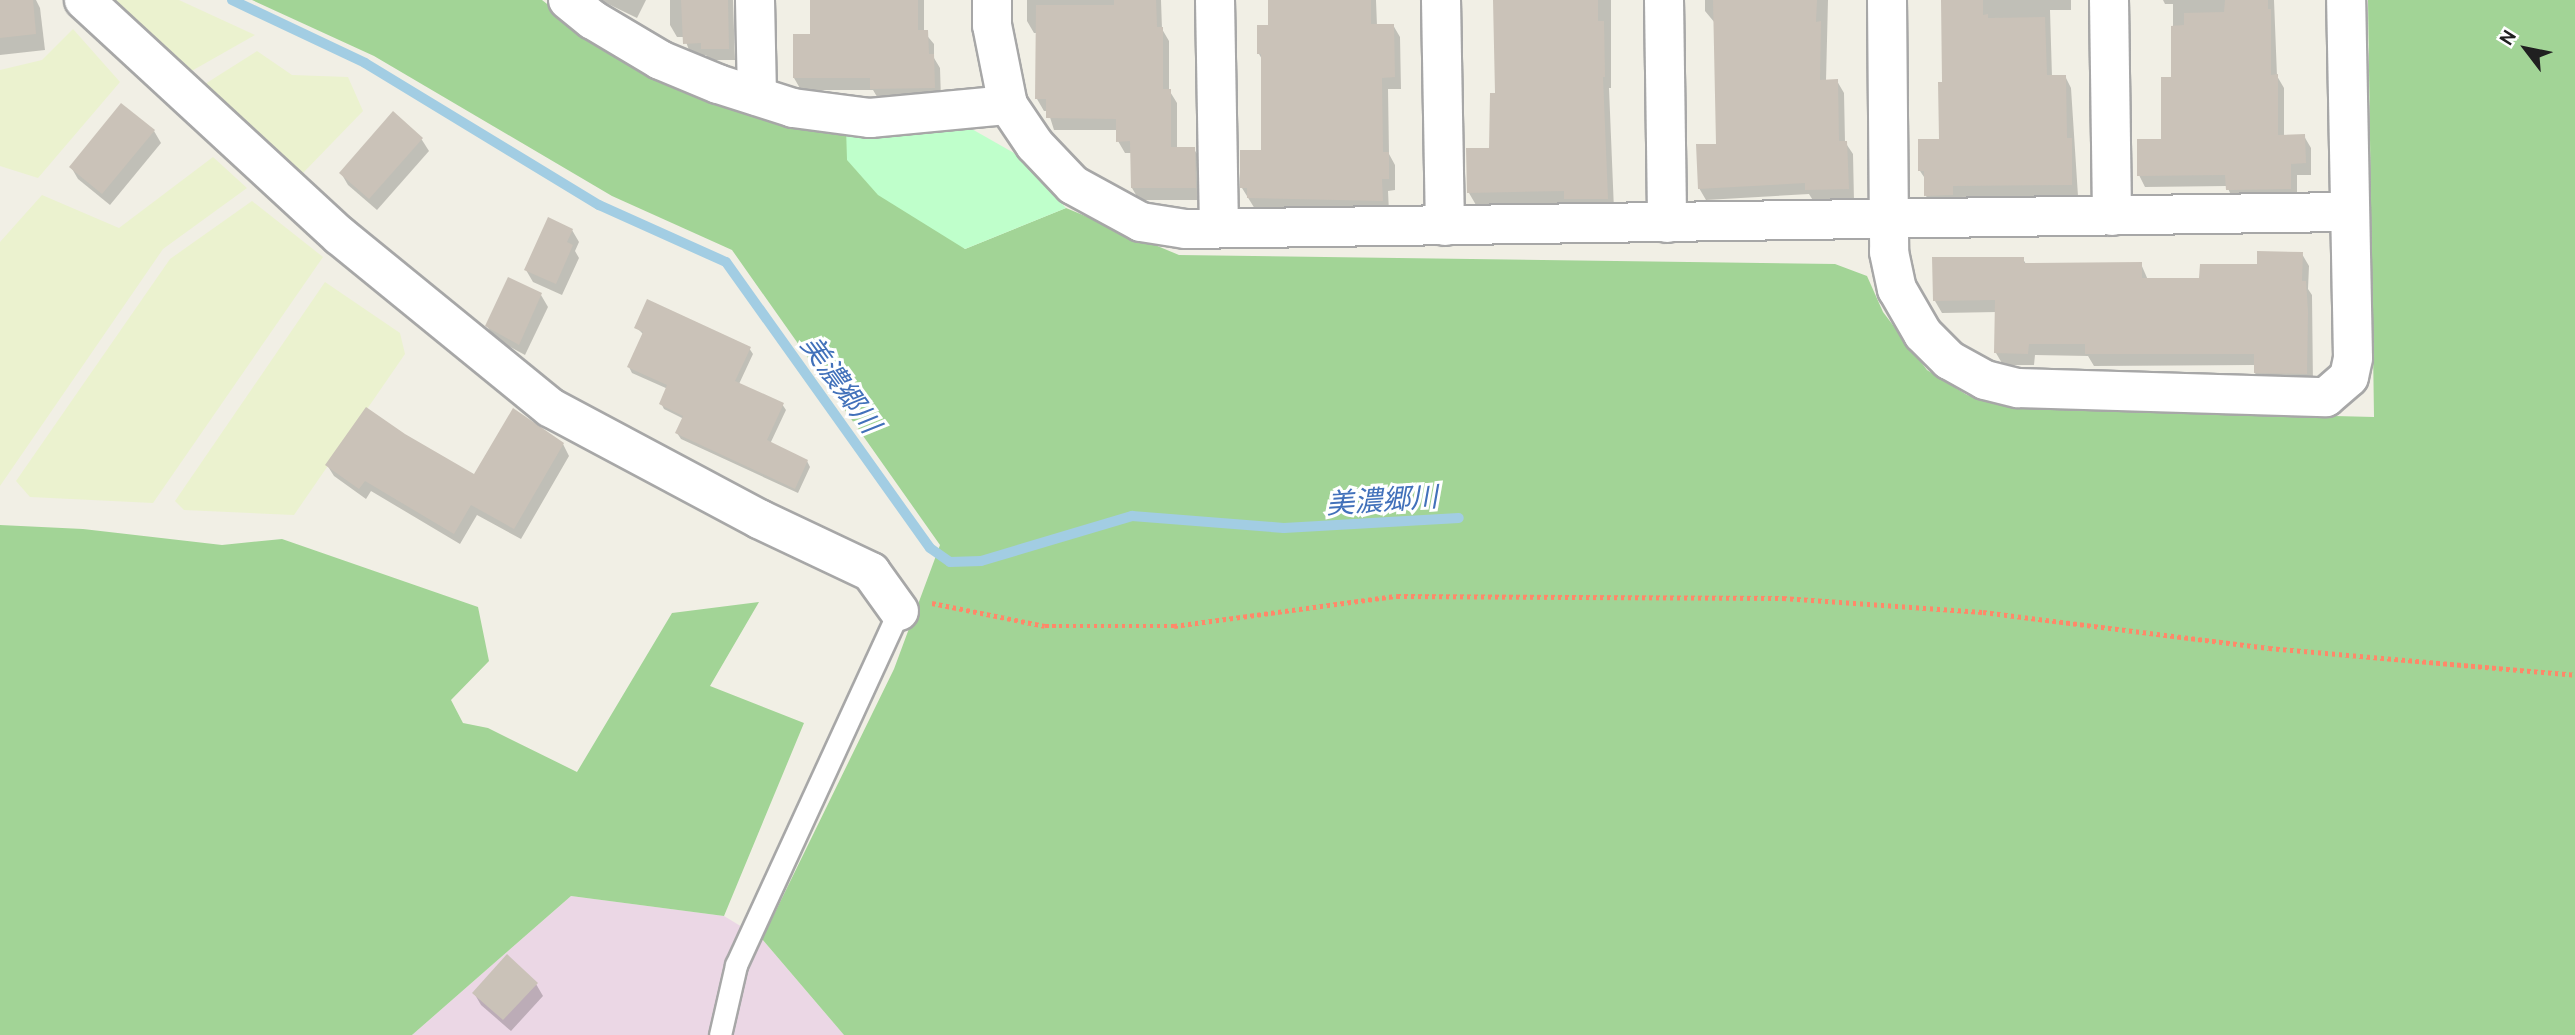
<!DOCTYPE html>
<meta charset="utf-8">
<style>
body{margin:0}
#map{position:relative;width:2575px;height:1035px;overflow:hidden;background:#f1efe5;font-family:Cabin,"Noto Sans JP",sans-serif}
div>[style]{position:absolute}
.industrial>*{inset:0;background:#ebd7e5}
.farmland>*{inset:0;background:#ebf2cf}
.forest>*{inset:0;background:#a2d496}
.park>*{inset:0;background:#bfffcb}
.shadow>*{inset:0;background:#0003}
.stream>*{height:10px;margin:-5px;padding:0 5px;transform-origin:5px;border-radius:5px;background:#a2cde3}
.building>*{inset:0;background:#cac2b8}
.path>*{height:4.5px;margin-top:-2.25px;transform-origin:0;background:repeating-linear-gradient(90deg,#ff8869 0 3.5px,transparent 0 7px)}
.roads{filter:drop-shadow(2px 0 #a7a7a7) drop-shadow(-2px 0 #a7a7a7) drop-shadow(0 2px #a7a7a7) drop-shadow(0 -2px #a7a7a7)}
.lane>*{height:21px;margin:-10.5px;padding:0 10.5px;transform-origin:10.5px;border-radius:10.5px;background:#fff}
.street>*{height:38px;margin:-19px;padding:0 19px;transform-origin:19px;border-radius:19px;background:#fff}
span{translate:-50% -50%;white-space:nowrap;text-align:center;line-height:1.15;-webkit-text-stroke:6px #fff;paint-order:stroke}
.water-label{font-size:28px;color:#4271ba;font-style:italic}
.north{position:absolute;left:2491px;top:14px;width:70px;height:70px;-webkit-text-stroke:5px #fff;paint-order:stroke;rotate:302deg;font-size:19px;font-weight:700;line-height:28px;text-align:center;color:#202020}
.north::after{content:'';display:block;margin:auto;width:24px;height:32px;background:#202020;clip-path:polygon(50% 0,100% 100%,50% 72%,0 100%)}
</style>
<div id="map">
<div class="industrial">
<i style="clip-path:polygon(571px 896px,724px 916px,762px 939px,844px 1035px,412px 1035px)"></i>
</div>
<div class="farmland">
<i style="clip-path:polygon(112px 0,179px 0,255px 35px,188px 73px)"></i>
<i style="clip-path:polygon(73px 29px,120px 82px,38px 178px,0 166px,0 70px,42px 60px)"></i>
<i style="clip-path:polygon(257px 51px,292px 75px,348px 77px,363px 111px,302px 174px,205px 84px)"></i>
<i style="clip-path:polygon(213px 157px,247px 188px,163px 249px,0 486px,0 242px,42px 195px,119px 228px)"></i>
<i style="clip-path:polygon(252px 201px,323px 257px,153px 503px,30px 497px,16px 481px,170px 259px)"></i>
<i style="clip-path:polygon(325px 282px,400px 333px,405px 354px,294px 515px,184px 510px,175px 501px)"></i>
</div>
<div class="forest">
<i style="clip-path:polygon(252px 0,542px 0,574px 25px,846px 128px,965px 249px,1066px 208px,1179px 255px,1835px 264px,1867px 276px,1883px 312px,1927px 370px,1967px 395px,2025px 408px,2374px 417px,2368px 0,2575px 0,2575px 1035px,844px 1035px,762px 939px,894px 669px,940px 545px,732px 250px,612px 196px,374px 56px)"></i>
<i style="clip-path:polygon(0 525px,83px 529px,222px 545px,282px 539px,478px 607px,489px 661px,451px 700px,463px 723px,488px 728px,577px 772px,672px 613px,759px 602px,710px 686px,804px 723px,724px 916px,571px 896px,412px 1035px,0 1035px)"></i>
</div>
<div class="park">
<i style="clip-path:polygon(963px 124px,1014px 153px,1066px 208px,965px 249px,878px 195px,847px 160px,846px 128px)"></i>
</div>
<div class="shadow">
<i style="clip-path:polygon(0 0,36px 0,40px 8px,45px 50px,0 55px)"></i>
<i style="clip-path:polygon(600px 0,646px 0,637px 18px)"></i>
<i style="clip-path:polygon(670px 0,733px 0,735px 60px,709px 60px,706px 55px,691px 55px,684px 37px,677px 37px,670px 25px)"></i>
<i style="clip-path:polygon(811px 0,924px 0,924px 32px,934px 44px,934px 58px,940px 68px,941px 99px,879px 100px,873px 90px,801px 90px,794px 78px,812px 36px)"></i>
<i style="clip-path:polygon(1027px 0,1161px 0,1162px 29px,1169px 41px,1169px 90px,1177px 103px,1177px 149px,1194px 149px,1201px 161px,1202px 200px,1139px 200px,1132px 188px,1132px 153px,1125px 153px,1118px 141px,1118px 130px,1054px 130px,1048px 111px,1044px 111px,1037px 99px,1037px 33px,1034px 33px,1027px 21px)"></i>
<i style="clip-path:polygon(1269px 0,1376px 0,1377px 26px,1393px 25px,1400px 37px,1401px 89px,1388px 89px,1389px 154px,1395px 165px,1395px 190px,1388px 191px,1389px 212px,1255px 209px,1242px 188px,1263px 152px,1263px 61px,1259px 54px,1270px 27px)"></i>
<i style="clip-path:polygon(1494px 0,1611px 0,1611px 88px,1609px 88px,1614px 210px,1573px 210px,1568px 203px,1476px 205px,1469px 193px,1491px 149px,1496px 94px)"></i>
<i style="clip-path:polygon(1705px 0,1828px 0,1826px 81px,1837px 81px,1844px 93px,1845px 142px,1853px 154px,1854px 201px,1814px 202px,1809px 194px,1706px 200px,1699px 188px,1718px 145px,1715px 23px,1705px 11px)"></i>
<i style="clip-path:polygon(1943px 0,2071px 0,2071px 10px,2050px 10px,2052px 77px,2065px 76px,2071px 88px,2078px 196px,1958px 197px,1958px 207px,1933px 207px,1926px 196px,1926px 180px,1920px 171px,1940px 141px,1944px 84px)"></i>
<i style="clip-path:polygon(2163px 0,2274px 0,2277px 76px,2284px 88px,2284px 136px,2304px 136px,2311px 148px,2311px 175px,2297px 175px,2297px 201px,2234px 202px,2227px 186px,2145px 187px,2139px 175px,2162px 141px,2173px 79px,2173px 4px,2165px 4px)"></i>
<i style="clip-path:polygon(393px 114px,422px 140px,429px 151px,377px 210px,348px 185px,341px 173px)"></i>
<i style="clip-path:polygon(154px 131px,161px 143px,110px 205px,78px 179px,71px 167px)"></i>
<i style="clip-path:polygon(572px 230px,579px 242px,575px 251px,579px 258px,562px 295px,533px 282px,526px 270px)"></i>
<i style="clip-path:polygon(2302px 254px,2309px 266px,2308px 289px,2312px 295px,2313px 386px,2262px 385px,2255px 373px,2255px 365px,2094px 366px,2088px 356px,2035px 355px,2034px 365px,2003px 365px,1996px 353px,1997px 312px,1942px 313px,1935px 301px,2023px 259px,2026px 264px,2141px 264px,2148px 280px,2200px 280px)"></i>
<i style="clip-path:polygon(541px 295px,548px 307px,525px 355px,494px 338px,487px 326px)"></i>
<i style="clip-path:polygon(636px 327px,749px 348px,753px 354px,739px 384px,782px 404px,786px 410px,770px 444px,807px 461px,810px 467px,798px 493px,681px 439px,677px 433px,684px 419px,664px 409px,661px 403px,668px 389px,632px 373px,629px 367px,644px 335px)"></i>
<i style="clip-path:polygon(404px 436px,475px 476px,563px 444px,569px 456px,521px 539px,477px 515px,460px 544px,371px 491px,366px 499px,334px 476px,327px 465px)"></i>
<i style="clip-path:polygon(536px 984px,543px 996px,511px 1031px,481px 1005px,474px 993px)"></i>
</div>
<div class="stream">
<i style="left:232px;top:0;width:147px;rotate:25.3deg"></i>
<i style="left:365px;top:63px;width:274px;rotate:31.3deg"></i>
<i style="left:599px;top:205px;width:139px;rotate:24.2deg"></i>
<i style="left:726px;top:262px;width:351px;rotate:54.5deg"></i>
<i style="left:930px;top:548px;width:24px;rotate:35deg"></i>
<i style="left:950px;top:562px;width:31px;rotate:-2deg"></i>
<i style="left:981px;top:561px;width:158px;rotate:-16.6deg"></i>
<i style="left:1132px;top:516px;width:152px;rotate:4.5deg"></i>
<i style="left:1284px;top:528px;width:175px;rotate:-3.3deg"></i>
</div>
<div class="building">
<i style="clip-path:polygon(0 0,33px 0,36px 34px,0 38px)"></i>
<i style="clip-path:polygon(681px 0,728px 0,729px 49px,701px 49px,701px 43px,683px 44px)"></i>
<i style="clip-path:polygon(810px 0,918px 0,918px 30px,928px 30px,929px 54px,934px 54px,935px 88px,870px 89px,870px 78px,793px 78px,793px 34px,810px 34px)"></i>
<i style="clip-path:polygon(1114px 0,1156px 0,1157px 27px,1163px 27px,1163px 89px,1171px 89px,1171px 147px,1195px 147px,1196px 188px,1131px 188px,1130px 141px,1116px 142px,1116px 119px,1046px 118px,1046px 99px,1035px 99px,1036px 5px,1114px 5px)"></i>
<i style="clip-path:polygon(1268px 0,1371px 0,1371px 24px,1394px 24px,1395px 77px,1382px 78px,1383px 152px,1389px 152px,1389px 179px,1382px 179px,1383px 201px,1247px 198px,1247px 188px,1240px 188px,1240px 150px,1261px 150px,1261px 54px,1257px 54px,1257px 25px,1268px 25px)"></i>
<i style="clip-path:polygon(1493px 0,1598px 0,1598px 21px,1604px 21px,1605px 77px,1603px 77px,1608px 199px,1564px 199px,1564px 191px,1467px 193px,1466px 148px,1489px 148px,1490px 93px,1495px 93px)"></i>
<i style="clip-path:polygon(1713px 0,1817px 0,1816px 22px,1821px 21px,1820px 80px,1838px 79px,1839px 141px,1847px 141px,1849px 189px,1805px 190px,1805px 183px,1698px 189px,1696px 144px,1716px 144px)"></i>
<i style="clip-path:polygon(1941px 0,1983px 0,1983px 15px,1988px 14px,1988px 18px,2045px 17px,2047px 75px,2066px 75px,2067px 138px,2072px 138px,2072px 185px,1953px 186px,1953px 195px,1924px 196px,1924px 171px,1918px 171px,1918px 139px,1939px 139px,1938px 82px,1942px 82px)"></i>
<i style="clip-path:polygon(2225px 0,2268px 0,2268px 9px,2271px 9px,2271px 75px,2278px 74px,2278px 135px,2305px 134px,2306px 163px,2291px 164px,2291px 189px,2226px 190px,2225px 175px,2137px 176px,2137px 139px,2161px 139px,2161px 77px,2171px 77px,2171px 26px,2184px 25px,2184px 13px,2224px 12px)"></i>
<i style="clip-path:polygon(121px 103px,155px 130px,102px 194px,69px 167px)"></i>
<i style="clip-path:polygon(393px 111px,423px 138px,369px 199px,339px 173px)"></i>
<i style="clip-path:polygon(548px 217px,573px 229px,567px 242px,573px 245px,556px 284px,524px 270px)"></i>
<i style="clip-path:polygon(2257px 251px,2303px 252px,2302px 281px,2306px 281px,2308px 312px,2307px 374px,2254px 373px,2254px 354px,2085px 354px,2085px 344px,2029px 344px,2028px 354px,1994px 353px,1995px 300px,1933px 301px,1932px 257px,2024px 257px,2024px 263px,2142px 262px,2142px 278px,2199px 278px,2200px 264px,2257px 264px)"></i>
<i style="clip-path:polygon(508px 277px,542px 293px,519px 345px,485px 326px)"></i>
<i style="clip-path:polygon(647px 299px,751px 347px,735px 381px,784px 403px,767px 440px,808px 460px,795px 489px,675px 433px,683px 416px,659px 404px,667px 385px,627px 367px,643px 332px,634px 328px)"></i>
<i style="clip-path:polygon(366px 407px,405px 434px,474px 474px,513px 408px,564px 443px,514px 529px,471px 505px,454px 534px,365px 481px,359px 489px,325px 465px)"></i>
<i style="clip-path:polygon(507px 954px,538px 983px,503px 1020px,472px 993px)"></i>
</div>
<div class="path">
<i style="left:932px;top:603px;width:115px;rotate:11.5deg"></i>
<i style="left:1045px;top:626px;width:129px"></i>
<i style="left:1174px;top:626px;width:225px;rotate:-7.7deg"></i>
<i style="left:1397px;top:596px;width:386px;rotate:0.3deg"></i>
<i style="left:1783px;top:598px;width:200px;rotate:4deg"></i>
<i style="left:1983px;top:612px;width:288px;rotate:7.2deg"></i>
<i style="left:2269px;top:648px;width:307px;rotate:5deg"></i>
</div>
<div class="roads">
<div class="lane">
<i style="left:720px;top:1035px;width:72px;rotate:-77.1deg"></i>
<i style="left:736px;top:965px;width:390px;rotate:-65.3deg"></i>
</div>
<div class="street">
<i style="left:84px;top:0;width:348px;rotate:42.7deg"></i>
<i style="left:340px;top:236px;width:272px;rotate:39.2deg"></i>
<i style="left:551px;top:408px;width:236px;rotate:28.1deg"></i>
<i style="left:759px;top:519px;width:124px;rotate:25.3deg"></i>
<i style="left:871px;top:572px;width:48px;rotate:54.3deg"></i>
<i style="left:568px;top:0;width:32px;rotate:39deg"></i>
<i style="left:593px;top:20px;width:78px;rotate:30.8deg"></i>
<i style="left:660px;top:60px;width:63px;rotate:22.5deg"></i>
<i style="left:718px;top:84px;width:79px;rotate:17.7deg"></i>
<i style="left:793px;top:108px;width:78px;rotate:7.4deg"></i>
<i style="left:870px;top:118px;width:139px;rotate:-5.4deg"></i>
<i style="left:1008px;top:105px;width:48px;rotate:56deg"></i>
<i style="left:1035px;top:145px;width:55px;rotate:46.5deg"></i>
<i style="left:1073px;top:185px;width:77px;rotate:28.6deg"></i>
<i style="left:1141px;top:222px;width:45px;rotate:9deg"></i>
<i style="left:1185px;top:229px;width:1163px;rotate:-0.84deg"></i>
<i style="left:755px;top:0;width:96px;rotate:88.8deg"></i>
<i style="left:992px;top:0;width:25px;rotate:90deg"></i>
<i style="left:992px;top:25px;width:82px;rotate:78.7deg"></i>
<i style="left:1215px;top:0;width:228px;rotate:89deg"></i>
<i style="left:1441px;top:0;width:226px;rotate:89deg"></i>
<i style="left:1664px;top:0;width:223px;rotate:89.2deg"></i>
<i style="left:1887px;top:0;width:252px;rotate:89.5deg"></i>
<i style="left:1889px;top:252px;width:38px;rotate:78deg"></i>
<i style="left:1897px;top:289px;width:52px;rotate:60deg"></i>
<i style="left:1923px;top:334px;width:37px;rotate:45deg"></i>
<i style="left:1949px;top:360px;width:41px;rotate:29.1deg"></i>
<i style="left:1985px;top:380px;width:34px;rotate:14deg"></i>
<i style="left:2018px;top:388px;width:308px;rotate:1.7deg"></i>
<i style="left:2326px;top:397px;width:30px;rotate:-41deg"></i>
<i style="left:2349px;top:377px;width:19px;rotate:-78deg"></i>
<i style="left:2353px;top:358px;width:358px;rotate:-91.1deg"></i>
<i style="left:2109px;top:0;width:216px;rotate:89.2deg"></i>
</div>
</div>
<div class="water-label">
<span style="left:841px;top:384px;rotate:54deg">美濃郷川</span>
<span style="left:1382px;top:500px;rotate:-4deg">美濃郷川</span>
</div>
<div class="north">N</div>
</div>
